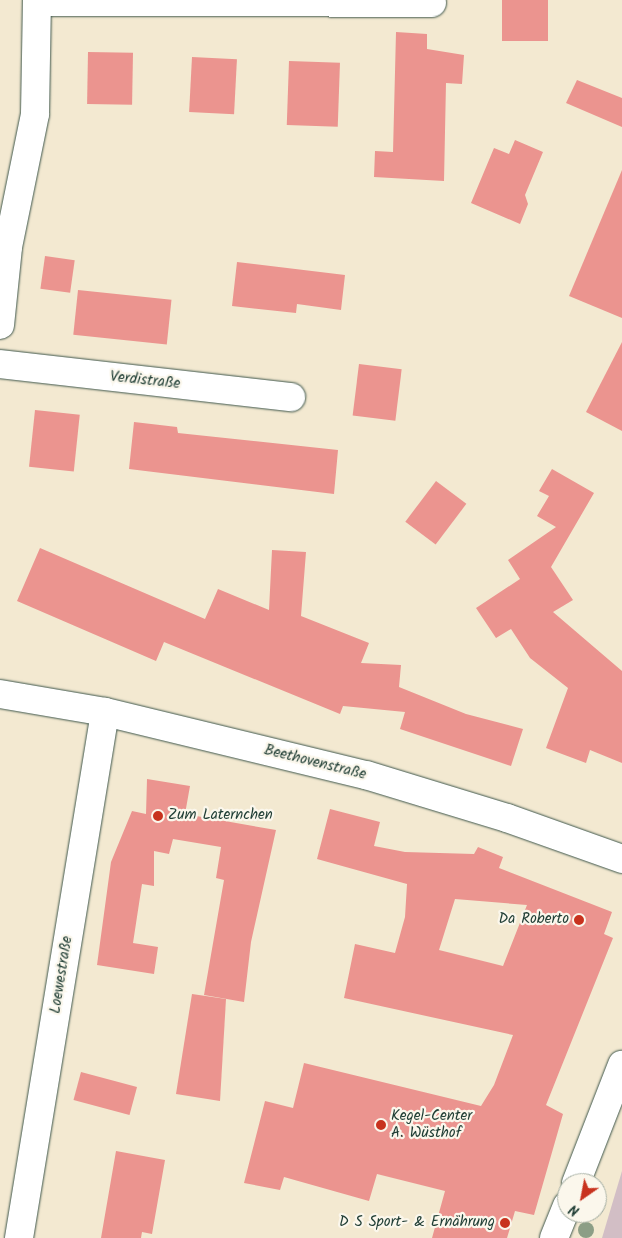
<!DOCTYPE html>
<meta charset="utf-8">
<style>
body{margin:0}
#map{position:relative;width:622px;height:1238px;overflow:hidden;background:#f3e9d1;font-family:Kalam,sans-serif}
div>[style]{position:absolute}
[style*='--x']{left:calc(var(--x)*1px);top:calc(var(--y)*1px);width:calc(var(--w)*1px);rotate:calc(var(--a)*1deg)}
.industrial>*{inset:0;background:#d2bec5}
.building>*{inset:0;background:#eb948f;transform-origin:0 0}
.roads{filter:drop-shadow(0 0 1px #3f574c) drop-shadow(0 0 1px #3f574c)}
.minor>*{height:28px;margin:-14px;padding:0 14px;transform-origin:14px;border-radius:14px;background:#fff}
.tertiary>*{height:28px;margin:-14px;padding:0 14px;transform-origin:14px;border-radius:14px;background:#fff}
.trees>*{width:16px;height:16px;margin:-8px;border-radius:50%;background:#8c9e86}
.dots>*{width:14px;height:14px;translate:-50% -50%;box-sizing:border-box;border:2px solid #fbf7ec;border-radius:50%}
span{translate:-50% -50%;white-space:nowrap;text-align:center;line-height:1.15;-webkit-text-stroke:4.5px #fbf7ec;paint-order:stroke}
.street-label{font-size:15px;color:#1f3d34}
.poi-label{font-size:15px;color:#1f3d34}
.left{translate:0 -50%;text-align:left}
.right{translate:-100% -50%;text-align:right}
.north{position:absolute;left:557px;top:1173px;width:50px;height:50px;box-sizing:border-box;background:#fbf7ec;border:1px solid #a3ada2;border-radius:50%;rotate:213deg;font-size:14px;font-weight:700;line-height:20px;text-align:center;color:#1f3d34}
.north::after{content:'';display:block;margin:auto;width:18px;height:22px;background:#c8321e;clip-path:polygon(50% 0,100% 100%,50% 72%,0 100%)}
</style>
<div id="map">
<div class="industrial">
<i style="clip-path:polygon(622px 1171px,622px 1238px,602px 1238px)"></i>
</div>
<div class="building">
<i style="left:502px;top:0;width:46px;height:41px"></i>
<i style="clip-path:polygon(396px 32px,427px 34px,427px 49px,464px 55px,462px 84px,446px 83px,444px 181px,374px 177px,375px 151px,393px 152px)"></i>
<i style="left:88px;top:52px;width:45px;height:52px;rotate:1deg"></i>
<i style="left:192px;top:57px;width:45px;height:55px;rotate:3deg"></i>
<i style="left:289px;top:61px;width:51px;height:64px;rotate:2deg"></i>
<i style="clip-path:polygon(577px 80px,622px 98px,622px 127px,566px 103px)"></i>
<i style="clip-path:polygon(515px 140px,543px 152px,525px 195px,528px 204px,520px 224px,471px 203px,494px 148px,509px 154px)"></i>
<i style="clip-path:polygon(622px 170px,622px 318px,569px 296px)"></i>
<i style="left:45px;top:256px;width:30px;height:33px;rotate:8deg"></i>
<i style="clip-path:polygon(237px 262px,345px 275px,341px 310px,297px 304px,296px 313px,232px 306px)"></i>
<i style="left:78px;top:290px;width:94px;height:45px;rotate:6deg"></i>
<i style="clip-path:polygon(622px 342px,622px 431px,586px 412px)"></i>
<i style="left:359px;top:364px;width:43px;height:52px;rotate:7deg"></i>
<i style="left:35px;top:410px;width:45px;height:57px;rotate:6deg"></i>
<i style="clip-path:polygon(134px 422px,177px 427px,178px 433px,338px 450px,334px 494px,129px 469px)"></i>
<i style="clip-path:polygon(552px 469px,594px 493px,551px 567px,573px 600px,553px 612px,622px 671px,622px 763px,590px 750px,586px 763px,546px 748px,568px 688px,530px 658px,511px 629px,496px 638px,476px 608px,520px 579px,508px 560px,556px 527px,537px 516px,549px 496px,539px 491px)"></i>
<i style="left:436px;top:481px;width:38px;height:51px;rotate:37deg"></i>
<i style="clip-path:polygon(40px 548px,205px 619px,218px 589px,269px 610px,272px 550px,306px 552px,301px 616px,369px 643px,361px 663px,401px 665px,399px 687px,466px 714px,523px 729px,511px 766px,400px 729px,405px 712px,343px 706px,340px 714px,164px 642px,156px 661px,17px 601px)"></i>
<i style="clip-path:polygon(147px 779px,190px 786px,185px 814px,276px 830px,251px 942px,244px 1002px,204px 995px,224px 880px,216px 878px,221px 847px,173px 839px,169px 854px,154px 851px,154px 886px,142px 884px,133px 943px,158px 947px,154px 974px,97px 965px,111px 862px,132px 811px,146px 814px)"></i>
<i style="clip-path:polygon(evenodd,330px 809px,380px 822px,374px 846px,405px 852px,474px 854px,478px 847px,503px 857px,499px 868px,612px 912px,604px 934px,613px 938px,546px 1105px,563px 1114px,534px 1215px,515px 1211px,507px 1238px,432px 1238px,445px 1191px,377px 1174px,369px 1201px,284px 1177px,280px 1190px,244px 1183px,265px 1101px,293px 1108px,304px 1063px,481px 1106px,494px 1085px,513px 1035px,344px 998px,355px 944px,395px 953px,405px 917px,407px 884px,317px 859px,330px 809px,455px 899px,527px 905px,503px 966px,439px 950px,455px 899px)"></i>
<i style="clip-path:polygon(192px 994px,226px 999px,220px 1101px,176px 1094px)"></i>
<i style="left:81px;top:1072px;width:58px;height:29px;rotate:15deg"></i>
<i style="clip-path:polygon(116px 1151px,165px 1160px,152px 1234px,142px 1232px,141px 1238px,101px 1238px)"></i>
</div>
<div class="roads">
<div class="minor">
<i style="--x:38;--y:2;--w:394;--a:0.1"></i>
<i style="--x:0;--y:325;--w:78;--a:-84.1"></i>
<i style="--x:8;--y:247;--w:136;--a:-78.5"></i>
<i style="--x:35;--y:114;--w:114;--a:-89"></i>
<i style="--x:0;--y:364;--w:293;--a:6.5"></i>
<i style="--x:19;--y:1238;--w:533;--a:-80.71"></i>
</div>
<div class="tertiary">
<i style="--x:0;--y:694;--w:107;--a:9.7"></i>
<i style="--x:105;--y:712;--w:268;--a:13.6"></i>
<i style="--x:366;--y:775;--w:147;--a:17"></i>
<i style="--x:507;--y:818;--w:122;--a:19.6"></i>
<i style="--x:576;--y:1183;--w:127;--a:-68.7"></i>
<i style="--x:554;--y:1238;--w:35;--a:-68"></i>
</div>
</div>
<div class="trees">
<i style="left:586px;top:1230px"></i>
</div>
<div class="dots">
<i style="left:158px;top:816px;background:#c8321e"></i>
<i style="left:579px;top:920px;background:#c8321e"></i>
<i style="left:381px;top:1125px;background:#c8321e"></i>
<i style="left:505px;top:1223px;background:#c8321e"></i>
</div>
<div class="street-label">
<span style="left:145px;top:381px;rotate:6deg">Verdistraße</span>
<span style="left:315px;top:763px;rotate:14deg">Beethovenstraße</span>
<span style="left:62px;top:975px;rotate:-81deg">Loewestraße</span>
</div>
<div class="poi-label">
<span class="left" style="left:168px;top:816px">Zum Laternchen</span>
<span class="right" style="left:569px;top:920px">Da Roberto</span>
<span class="left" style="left:391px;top:1125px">Kegel-Center<br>A. Wüsthof</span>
<span class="right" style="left:495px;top:1223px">D S Sport- &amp; Ernährung</span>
</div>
<div class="north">N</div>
</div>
